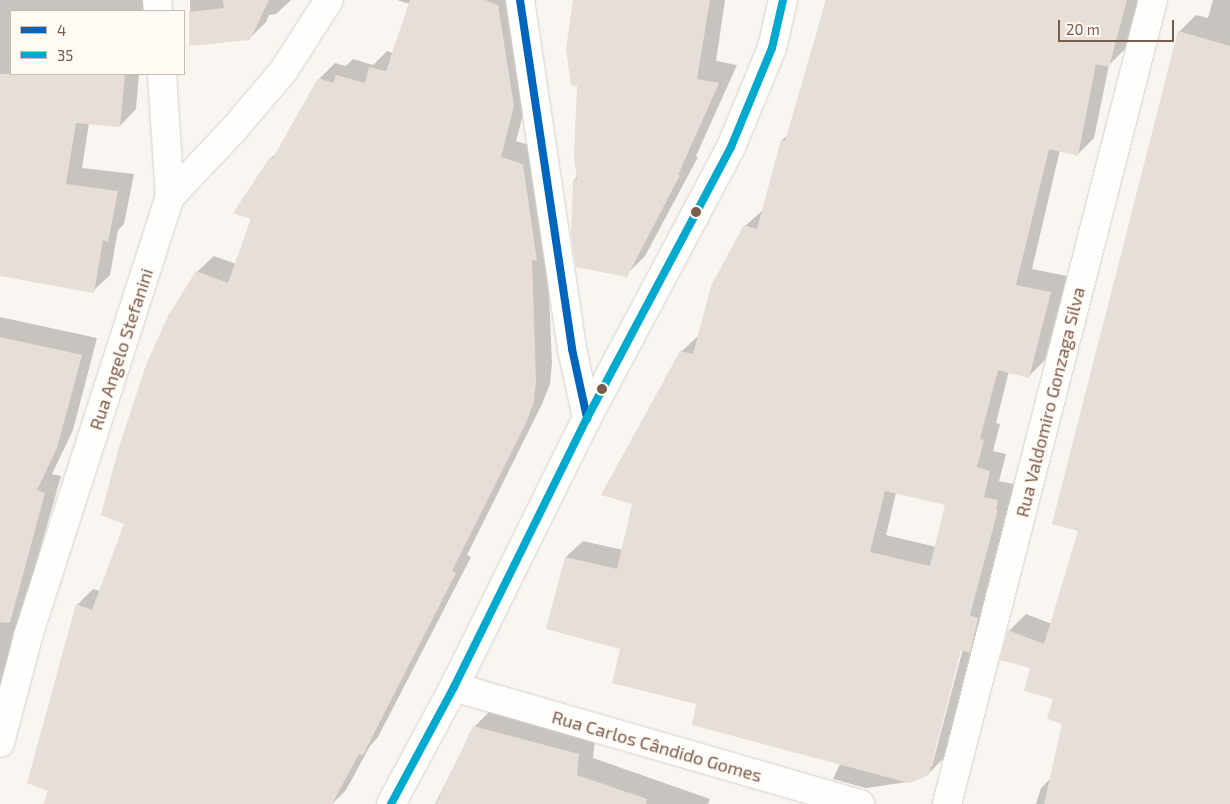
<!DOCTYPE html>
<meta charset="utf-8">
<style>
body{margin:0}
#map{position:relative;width:1230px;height:804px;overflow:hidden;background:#f9f5f0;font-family:"Exo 2",sans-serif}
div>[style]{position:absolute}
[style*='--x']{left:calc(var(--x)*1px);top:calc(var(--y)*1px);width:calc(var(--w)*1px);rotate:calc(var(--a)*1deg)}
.shadow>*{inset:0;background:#0003}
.building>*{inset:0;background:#e6ded7}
.roads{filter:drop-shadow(0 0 1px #d7d1cb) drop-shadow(0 0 1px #d7d1cb)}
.minor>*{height:28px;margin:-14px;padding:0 14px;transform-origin:14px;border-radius:14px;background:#fefefd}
.bus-1>*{height:8px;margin:-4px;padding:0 4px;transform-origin:4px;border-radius:4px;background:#0065bd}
.bus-2>*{height:8px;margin:-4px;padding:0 4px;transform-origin:4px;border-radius:4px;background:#00a9ce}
.dots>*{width:14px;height:14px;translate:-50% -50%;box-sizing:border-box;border:2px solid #fffaf3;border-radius:50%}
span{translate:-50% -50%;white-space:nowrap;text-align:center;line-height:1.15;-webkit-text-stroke:4px #fffaf3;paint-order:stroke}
.street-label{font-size:18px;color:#7a5c4d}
.legend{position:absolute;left:10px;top:10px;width:175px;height:65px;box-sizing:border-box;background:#fffaf3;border:1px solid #cabbb1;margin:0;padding:6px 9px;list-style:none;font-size:15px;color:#7a5c4d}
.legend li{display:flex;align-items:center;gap:10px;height:25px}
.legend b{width:25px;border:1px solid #cabbb1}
.scale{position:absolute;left:1058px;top:20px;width:116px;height:22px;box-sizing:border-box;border:2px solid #7a5c4d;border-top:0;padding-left:6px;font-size:15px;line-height:18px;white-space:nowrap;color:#7a5c4d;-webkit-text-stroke:4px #fffaf3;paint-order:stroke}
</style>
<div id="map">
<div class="shadow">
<i style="clip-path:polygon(0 0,144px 0,144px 11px,11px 11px,11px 74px,139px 74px,136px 109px,120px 126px,89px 123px,82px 168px,134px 174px,124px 224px,118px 230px,110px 275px,93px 291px,0 274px)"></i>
<i style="clip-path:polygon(190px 0,291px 0,276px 14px,269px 15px,266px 22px,249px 39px,191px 45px)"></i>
<i style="clip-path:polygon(397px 0,516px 0,530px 89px,516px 141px,539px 148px,547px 249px,552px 363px,550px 384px,542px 404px,467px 555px,471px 557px,378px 737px,370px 746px,346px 790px,332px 804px,45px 804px,50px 791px,77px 605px,93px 589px,100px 591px,126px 523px,197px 272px,214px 256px,236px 264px,271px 158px,278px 152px,319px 79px,335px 63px,346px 66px,353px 59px,373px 65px,387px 51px,393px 53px,410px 4px)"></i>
<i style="clip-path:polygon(575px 0,725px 0,716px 61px,737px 65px,696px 156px,698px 157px,645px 256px,626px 275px,574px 180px,577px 176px,578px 85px)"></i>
<i style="clip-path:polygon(evenodd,826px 0,1138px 0,1125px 49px,1109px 65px,1094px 138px,1078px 154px,1060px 150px,1032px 269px,1067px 276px,1045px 360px,1029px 376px,1009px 371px,996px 423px,1000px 424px,993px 451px,1006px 454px,999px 481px,1014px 484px,1012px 493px,1013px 494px,945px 757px,928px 774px,915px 781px,866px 788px,833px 779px,841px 762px,698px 703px,622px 648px,547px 628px,566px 557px,583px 541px,623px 550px,681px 352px,699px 335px,745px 226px,763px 210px,782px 140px,789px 134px,826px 0,896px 493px,946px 504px,936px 547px,886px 535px,896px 493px,826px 0,961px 644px,964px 645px,932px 766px,930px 766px,961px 644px)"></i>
<i style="clip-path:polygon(1213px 0,1230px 0,1230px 804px,1036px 804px,1041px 788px,1052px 777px,1064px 723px,1054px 698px,1009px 631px,1026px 614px,1052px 624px,1079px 530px,1179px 32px,1196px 15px,1208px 18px)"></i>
<i style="clip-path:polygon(0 317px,97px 338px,73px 430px,52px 474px,61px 476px,0 691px)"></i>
<i style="clip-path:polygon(491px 710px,595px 738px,593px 758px,710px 799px,708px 804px,435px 804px,474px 727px)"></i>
</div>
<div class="building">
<i style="clip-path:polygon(223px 0,269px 0,250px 40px,189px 46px,189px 12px,224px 8px)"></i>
<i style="clip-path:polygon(410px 0,485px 0,498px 5px,514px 106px,501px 157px,523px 164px,537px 261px,532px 260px,536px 380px,534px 401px,527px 421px,452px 571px,456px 573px,363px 755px,359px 754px,332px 804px,43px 804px,48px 791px,27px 783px,76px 604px,92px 610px,124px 524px,101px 515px,118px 450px,146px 365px,168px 316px,196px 271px,228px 283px,251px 219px,233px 213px,270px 157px,273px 158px,318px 78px,333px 83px,336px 75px,365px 83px,369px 67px,386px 71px)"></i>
<i style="clip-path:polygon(573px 0,710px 0,697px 79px,719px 83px,678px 175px,680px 175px,627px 277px,576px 267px,571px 233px,573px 179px,577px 180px,574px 157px,577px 86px,571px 85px,566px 49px)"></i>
<i style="clip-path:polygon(evenodd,826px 0,1127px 0,1109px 67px,1096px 64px,1078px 156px,1049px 149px,1016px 285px,1051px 292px,1029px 378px,998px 370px,980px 439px,984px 440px,977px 467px,990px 471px,984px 497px,998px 500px,996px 510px,998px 510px,970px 615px,978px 618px,970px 653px,961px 650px,929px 775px,909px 783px,692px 725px,696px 704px,612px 683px,620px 649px,546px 629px,565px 557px,617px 569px,632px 504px,601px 495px,680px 351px,693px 354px,711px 286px,744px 225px,757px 229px,781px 140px,785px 141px,826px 0,885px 491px,945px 505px,930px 566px,870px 552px,885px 491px)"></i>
<i style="clip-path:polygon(1178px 31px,1230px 46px,1230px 804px,1044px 804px,1062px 724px,1047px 719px,1053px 699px,1024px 691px,1030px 668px,1000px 660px,1008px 630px,1044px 644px,1078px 531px,1052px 524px)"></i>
<i style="clip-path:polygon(0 74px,125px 74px,120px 127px,76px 123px,66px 184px,118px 191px,108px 242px,103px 240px,94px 293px,0 276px)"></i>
<i style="clip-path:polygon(0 337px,82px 355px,57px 448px,37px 490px,45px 493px,10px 623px,0 622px)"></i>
<i style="clip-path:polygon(473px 726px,579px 754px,577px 775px,647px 799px,646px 804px,436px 804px)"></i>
</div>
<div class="roads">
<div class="minor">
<i style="--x:157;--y:0;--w:11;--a:85"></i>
<i style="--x:520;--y:0;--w:353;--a:81.5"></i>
<i style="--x:572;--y:349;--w:71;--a:77.7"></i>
<i style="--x:162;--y:74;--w:123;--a:86.3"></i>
<i style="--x:454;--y:687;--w:423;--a:16.1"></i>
<i style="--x:0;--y:743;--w:111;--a:-75.3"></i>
<i style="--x:28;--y:636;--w:461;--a:-72.1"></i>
<i style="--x:170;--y:197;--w:95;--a:-46.7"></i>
<i style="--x:235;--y:128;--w:76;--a:-49.8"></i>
<i style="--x:284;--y:70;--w:83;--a:-57.3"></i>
<i style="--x:391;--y:804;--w:133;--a:-61.7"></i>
<i style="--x:454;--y:687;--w:300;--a:-63.7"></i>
<i style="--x:587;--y:418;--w:307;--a:-62"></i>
<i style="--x:731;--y:147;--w:107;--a:-67.5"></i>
<i style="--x:772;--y:48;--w:49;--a:-77.1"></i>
<i style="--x:947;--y:804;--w:830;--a:-75.63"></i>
</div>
</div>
<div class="bus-1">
<i style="--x:520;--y:0;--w:353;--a:81.5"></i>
<i style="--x:572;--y:349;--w:71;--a:77.7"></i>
</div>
<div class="bus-2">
<i style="--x:391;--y:804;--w:133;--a:-61.7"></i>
<i style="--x:454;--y:687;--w:300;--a:-63.7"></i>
<i style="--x:587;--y:418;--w:307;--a:-62"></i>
<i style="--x:731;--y:147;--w:107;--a:-67.5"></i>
<i style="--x:772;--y:48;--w:49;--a:-77.1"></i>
</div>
<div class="dots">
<i style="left:696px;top:212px;background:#7a5c4d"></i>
<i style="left:602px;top:389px;background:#7a5c4d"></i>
</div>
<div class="street-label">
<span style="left:121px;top:349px;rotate:-72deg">Rua Angelo Stefanini</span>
<span style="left:1050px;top:402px;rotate:-76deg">Rua Valdomiro Gonzaga Silva</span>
<span style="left:657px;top:746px;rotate:16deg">Rua Carlos Cândido Gomes</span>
</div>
<ul class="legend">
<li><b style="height:6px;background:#0065bd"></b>4</li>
<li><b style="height:6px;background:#00a9ce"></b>35</li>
</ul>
<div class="scale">20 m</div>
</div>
